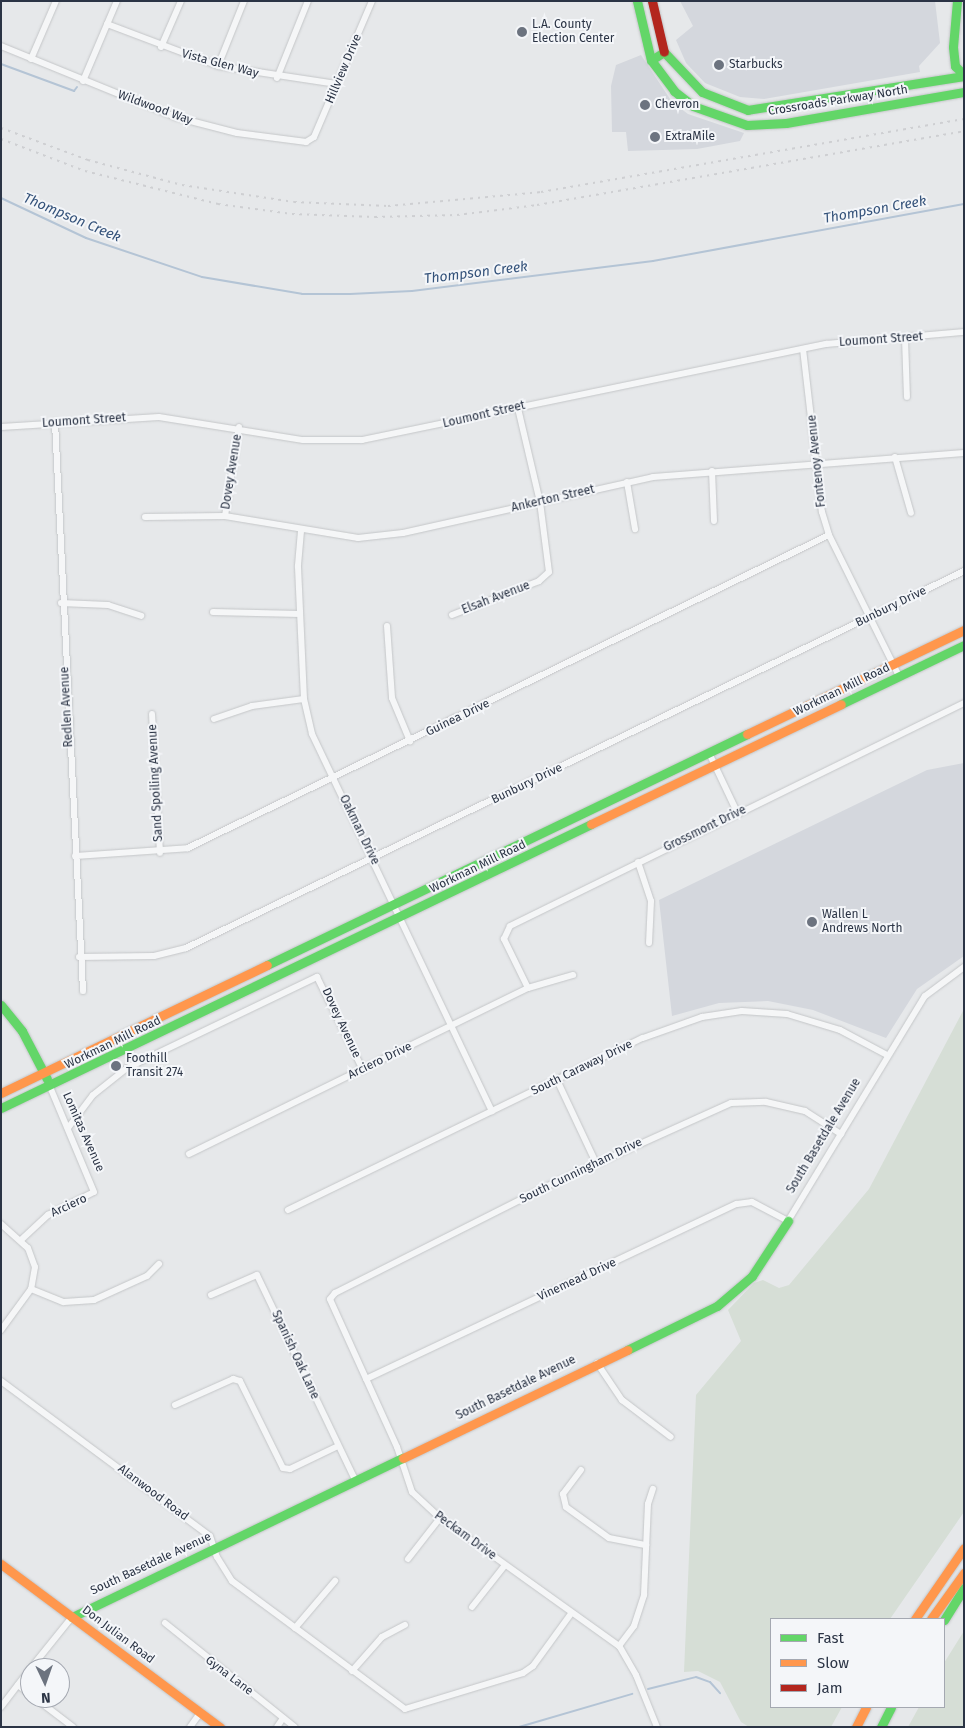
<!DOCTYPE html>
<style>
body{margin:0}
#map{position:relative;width:965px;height:1728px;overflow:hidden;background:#e6e8ea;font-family:"Fira Sans",sans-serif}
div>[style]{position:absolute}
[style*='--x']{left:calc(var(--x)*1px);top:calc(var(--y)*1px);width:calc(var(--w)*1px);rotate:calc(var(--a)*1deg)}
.built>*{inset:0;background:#d4d7dd}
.green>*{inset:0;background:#d6ded6}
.stream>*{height:2px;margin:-1px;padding:0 1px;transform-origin:1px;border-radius:1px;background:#b4c4d5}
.roads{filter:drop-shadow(0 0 1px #c4c6c8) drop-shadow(0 0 1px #c4c6c8)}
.street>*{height:6px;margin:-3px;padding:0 3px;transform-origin:3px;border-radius:3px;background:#f5f6f7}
.fast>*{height:9px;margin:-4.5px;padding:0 4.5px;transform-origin:4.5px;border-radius:4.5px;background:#63d668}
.slow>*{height:9px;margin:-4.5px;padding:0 4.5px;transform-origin:4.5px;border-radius:4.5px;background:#ff974d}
.jam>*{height:9px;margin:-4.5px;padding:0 4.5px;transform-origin:4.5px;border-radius:4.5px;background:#b3261e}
.rail>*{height:2px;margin-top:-1px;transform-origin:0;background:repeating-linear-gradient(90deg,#cecfd2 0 2.5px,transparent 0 7.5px)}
.dots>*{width:14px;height:14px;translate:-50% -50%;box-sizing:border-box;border:2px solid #f4f6f9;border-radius:50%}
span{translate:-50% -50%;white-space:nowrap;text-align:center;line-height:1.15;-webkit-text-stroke:4px #f4f6f9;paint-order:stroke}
.poi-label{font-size:12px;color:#2b3445}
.left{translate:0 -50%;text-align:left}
.street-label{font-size:12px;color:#2b3445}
.water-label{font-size:14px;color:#34527a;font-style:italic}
.frame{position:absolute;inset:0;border:2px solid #2b3445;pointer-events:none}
.legend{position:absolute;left:770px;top:1618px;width:175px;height:90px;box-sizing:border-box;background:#f4f6f9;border:1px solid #a4a8b1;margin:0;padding:6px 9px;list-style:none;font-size:15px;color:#2b3445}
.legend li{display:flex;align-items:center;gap:10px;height:25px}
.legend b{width:25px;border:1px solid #a4a8b1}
.north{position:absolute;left:20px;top:1658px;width:50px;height:50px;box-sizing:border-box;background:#f4f6f9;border:1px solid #a4a8b1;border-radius:50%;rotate:177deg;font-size:14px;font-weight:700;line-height:20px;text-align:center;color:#2b3445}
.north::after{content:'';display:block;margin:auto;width:18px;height:22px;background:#6c737f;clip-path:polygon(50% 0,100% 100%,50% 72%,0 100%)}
</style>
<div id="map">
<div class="built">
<i style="clip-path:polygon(680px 1px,935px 1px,940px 43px,919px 66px,920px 72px,764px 99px,740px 97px,705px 83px,686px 63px,676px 40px,693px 26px)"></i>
<i style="clip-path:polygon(641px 55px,672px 102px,688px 114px,744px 133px,740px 141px,697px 149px,628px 151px,626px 132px,612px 132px,611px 86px,616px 65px)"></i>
<i style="clip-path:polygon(964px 763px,964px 956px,917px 989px,886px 1038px,813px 1010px,768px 1001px,719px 1003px,672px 1016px,659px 900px,927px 770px)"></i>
</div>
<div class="green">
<i style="clip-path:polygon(964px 1009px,964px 1512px,890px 1619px,771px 1619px,771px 1707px,842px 1707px,831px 1727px,749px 1727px,741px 1722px,720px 1682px,698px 1671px,684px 1672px,696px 1395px,741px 1341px,728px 1310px,754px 1283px,763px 1280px,779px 1288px,789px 1285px,869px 1189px)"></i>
<i style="clip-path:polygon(964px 1631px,964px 1727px,908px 1727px,919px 1707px,944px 1707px,944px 1663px)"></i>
</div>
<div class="stream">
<i style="--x:1;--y:64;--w:78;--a:20.3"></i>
<i style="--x:74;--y:91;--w:5;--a:-53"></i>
<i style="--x:1;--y:198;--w:94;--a:25.2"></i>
<i style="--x:86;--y:238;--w:122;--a:18.6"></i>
<i style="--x:202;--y:277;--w:101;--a:9.6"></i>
<i style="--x:302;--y:294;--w:48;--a:0"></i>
<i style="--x:350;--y:294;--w:62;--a:-2.8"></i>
<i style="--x:412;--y:291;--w:243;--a:-7.1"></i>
<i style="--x:653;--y:261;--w:316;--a:-10.4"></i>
<i style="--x:648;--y:1689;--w:49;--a:-14"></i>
<i style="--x:696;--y:1677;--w:15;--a:20"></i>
<i style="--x:710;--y:1682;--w:15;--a:48"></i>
<i style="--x:519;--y:1727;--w:118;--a:-16.3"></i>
</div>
<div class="roads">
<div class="street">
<i style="--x:107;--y:24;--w:119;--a:20.7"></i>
<i style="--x:218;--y:66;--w:120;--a:8.6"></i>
<i style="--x:1;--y:46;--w:188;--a:22.2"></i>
<i style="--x:175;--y:117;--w:64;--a:14.5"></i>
<i style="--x:237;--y:133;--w:70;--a:7.4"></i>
<i style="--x:306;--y:142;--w:9;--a:-32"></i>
<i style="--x:314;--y:137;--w:148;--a:-66.9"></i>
<i style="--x:161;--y:47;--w:50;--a:-66.5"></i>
<i style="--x:31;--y:59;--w:63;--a:-66.7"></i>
<i style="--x:218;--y:66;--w:70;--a:-68.2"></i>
<i style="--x:277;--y:78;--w:83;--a:-68.1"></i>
<i style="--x:83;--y:81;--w:87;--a:-67"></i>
<i style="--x:905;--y:338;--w:59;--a:88.1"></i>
<i style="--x:803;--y:349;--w:164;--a:83.4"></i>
<i style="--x:822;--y:512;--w:24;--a:73"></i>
<i style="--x:829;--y:535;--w:157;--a:63.6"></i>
<i style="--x:55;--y:422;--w:570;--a:87.18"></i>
<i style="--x:1;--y:427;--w:158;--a:-3.6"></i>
<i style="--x:159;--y:417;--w:146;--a:9.1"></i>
<i style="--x:303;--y:440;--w:59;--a:0"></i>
<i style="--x:362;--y:440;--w:474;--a:-11.7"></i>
<i style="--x:826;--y:344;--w:139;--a:-5"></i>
<i style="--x:895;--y:457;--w:58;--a:74.1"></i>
<i style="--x:712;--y:471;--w:50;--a:87.7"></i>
<i style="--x:627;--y:482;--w:48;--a:80.3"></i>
<i style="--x:225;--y:516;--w:90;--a:-81.1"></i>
<i style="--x:145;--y:517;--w:80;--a:-0.7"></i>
<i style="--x:225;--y:516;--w:135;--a:9.4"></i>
<i style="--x:358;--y:538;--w:45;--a:-6.3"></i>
<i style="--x:403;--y:533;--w:256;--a:-12.6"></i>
<i style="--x:653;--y:477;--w:312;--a:-4.4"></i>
<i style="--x:301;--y:531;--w:36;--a:95"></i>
<i style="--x:298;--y:567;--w:132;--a:87.4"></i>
<i style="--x:304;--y:699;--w:36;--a:77"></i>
<i style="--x:312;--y:734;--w:418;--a:64.5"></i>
<i style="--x:61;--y:603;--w:47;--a:2.4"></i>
<i style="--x:108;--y:605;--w:35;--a:18"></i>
<i style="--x:213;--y:612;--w:87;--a:1.3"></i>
<i style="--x:452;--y:615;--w:93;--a:-21.3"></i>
<i style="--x:539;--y:581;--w:13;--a:-42"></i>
<i style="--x:549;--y:572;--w:71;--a:-97.3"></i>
<i style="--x:540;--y:502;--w:97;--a:-103.2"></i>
<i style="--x:387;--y:626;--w:72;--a:86"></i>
<i style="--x:392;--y:698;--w:47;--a:67.3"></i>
<i style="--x:152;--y:714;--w:139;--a:86.7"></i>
<i style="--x:214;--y:719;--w:40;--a:-18.9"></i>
<i style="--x:252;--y:706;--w:52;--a:-7.7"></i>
<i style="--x:709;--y:753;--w:68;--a:64.6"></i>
<i style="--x:75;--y:856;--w:113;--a:-4"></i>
<i style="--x:188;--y:848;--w:713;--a:-26.03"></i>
<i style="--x:638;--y:862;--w:41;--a:71.6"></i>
<i style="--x:651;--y:901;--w:42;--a:92.7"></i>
<i style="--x:79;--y:957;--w:75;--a:-0.8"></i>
<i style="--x:154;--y:956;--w:33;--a:-14"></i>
<i style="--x:186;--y:948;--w:865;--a:-25.85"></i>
<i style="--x:528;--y:988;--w:55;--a:-116.1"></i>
<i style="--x:504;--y:939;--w:14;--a:-65"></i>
<i style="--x:510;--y:926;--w:506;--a:-26.16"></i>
<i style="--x:557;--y:1080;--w:92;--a:64.8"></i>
<i style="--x:68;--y:1128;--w:41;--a:-52.9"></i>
<i style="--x:93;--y:1095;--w:43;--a:-38.5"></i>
<i style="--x:127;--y:1068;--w:211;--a:-25.6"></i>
<i style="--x:317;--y:977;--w:104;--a:63.7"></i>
<i style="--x:189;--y:1154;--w:377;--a:-26.1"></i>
<i style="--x:528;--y:988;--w:47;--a:-16.1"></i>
<i style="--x:288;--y:1210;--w:394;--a:-25.9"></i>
<i style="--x:643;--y:1038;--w:63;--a:-19.6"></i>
<i style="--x:702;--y:1017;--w:40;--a:-8.5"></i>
<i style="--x:742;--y:1011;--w:45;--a:3.8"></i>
<i style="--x:787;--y:1014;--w:55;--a:16.8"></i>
<i style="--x:840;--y:1030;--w:53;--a:28"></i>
<i style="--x:1;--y:1224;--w:36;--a:42"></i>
<i style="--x:28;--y:1248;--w:20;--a:70"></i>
<i style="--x:35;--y:1267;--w:22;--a:100"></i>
<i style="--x:31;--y:1289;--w:51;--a:126.2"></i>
<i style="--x:21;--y:1240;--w:37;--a:-43"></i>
<i style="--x:48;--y:1215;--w:51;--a:-26.6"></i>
<i style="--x:94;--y:1192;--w:114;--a:-112.7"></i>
<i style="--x:31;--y:1289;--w:35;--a:22"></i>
<i style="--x:64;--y:1302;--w:30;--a:-4"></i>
<i style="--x:94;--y:1300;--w:58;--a:-24.4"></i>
<i style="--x:147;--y:1276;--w:17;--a:-45"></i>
<i style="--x:211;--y:1295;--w:50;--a:-23.5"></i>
<i style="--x:257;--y:1275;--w:227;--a:64.4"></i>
<i style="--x:597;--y:1363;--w:45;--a:56"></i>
<i style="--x:622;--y:1400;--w:61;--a:37.1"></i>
<i style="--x:366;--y:1379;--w:410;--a:-25.3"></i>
<i style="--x:737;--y:1204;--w:15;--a:-8"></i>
<i style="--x:752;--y:1202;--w:41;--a:27.8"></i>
<i style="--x:788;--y:1221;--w:263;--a:-58.7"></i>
<i style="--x:925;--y:996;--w:49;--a:-36.6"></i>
<i style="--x:1;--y:1381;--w:260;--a:36.6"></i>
<i style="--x:210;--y:1536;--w:22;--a:72"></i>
<i style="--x:217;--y:1557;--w:28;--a:58"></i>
<i style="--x:232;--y:1581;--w:215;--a:36.5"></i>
<i style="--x:405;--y:1709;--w:123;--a:-17"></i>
<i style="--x:523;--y:1673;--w:12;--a:-35"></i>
<i style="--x:533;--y:1666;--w:63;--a:-54"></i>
<i style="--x:175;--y:1405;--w:64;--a:-24.1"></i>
<i style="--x:233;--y:1379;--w:7;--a:16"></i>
<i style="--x:240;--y:1381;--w:97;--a:63.7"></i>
<i style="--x:283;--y:1468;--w:7;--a:8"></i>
<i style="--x:290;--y:1469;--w:53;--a:-25.6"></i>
<i style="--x:581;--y:1470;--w:30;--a:127"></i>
<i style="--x:563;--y:1494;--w:13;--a:77"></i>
<i style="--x:566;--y:1507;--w:53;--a:35.8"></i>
<i style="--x:609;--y:1538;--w:38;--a:11"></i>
<i style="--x:408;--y:1559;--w:52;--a:-52"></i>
<i style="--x:472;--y:1607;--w:53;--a:-51.8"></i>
<i style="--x:165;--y:1623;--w:166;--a:38.7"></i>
<i style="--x:295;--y:1628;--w:62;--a:-49.6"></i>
<i style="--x:619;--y:1646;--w:25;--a:-53"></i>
<i style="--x:634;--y:1626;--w:33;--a:-72"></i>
<i style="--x:644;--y:1595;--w:91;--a:-87.5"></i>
<i style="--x:648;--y:1504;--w:16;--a:-72"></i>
<i style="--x:31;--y:1668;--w:65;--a:-51.2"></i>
<i style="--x:352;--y:1671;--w:45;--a:-48.6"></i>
<i style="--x:382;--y:1637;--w:26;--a:-28"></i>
<i style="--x:18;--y:1685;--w:15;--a:37"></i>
<i style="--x:35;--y:1698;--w:48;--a:37.3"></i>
<i style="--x:1;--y:1707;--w:48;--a:-52.7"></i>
<i style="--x:190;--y:1727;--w:19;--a:-54"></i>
<i style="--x:277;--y:1727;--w:11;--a:-56"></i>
<i style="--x:657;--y:1727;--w:56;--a:-112"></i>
<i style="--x:636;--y:1675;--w:34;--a:-120"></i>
<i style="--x:619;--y:1646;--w:220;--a:-144.4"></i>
<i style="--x:440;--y:1518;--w:38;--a:-137"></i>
<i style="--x:412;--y:1492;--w:47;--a:-108.4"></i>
<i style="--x:397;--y:1447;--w:162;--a:-114.4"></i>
<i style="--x:330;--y:1299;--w:8;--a:-50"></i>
<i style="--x:335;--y:1293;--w:247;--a:-26.7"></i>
<i style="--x:556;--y:1182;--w:192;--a:-24.3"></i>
<i style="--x:731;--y:1103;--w:35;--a:-2"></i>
<i style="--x:766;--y:1102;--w:40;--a:13"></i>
<i style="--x:805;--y:1111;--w:43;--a:32.6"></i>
</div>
<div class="fast">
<i style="--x:637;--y:1;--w:61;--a:76.7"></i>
<i style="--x:957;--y:1;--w:46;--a:95"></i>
<i style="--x:953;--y:47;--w:19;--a:84"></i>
<i style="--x:955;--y:66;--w:13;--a:45"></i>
<i style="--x:964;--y:76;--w:219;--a:171.1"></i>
<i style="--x:748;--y:110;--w:49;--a:-158.6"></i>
<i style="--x:702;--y:92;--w:55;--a:-133.5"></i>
<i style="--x:664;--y:52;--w:15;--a:148"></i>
<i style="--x:651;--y:60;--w:39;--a:53"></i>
<i style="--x:674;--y:91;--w:24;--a:38"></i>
<i style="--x:693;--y:106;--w:57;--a:19.4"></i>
<i style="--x:747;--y:125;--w:39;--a:-3"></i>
<i style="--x:786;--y:123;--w:181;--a:-9.9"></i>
<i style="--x:841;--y:704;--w:136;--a:-25.6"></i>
<i style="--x:267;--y:965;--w:533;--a:-25.7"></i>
<i style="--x:1;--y:1005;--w:33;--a:51"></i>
<i style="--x:22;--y:1031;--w:54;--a:62.5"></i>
<i style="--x:1;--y:1108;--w:655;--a:-25.7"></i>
<i style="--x:627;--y:1350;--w:100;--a:-26.1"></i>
<i style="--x:717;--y:1306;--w:46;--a:-40.6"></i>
<i style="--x:752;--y:1276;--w:66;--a:-56.8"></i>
<i style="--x:72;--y:1617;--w:367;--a:-25.7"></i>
<i style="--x:944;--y:1620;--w:38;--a:-58"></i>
<i style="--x:881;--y:1727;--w:22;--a:-63"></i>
</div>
<div class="slow">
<i style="--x:747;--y:734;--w:241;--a:-25.6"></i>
<i style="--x:591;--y:824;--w:277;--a:-25.6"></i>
<i style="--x:1;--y:1093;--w:295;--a:-25.7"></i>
<i style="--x:403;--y:1458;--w:249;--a:-25.7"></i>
<i style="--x:1;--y:1564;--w:273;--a:36.7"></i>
<i style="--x:915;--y:1619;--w:86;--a:-55.4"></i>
<i style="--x:931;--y:1619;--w:57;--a:-54.3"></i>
<i style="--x:856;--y:1727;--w:22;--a:-63"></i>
</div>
<div class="jam">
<i style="--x:652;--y:1;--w:52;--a:76.8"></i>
</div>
</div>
<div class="rail">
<i style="--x:1;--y:128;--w:93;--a:20.2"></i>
<i style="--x:88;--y:160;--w:97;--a:14.9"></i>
<i style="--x:182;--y:185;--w:113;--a:8.6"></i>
<i style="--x:294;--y:202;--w:94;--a:2.4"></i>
<i style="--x:388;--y:206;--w:154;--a:-5.2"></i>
<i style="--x:541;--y:192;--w:429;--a:-9.8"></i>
<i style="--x:1;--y:139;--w:90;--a:20.9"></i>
<i style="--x:85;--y:171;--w:137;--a:13.9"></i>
<i style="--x:218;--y:204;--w:75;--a:7.7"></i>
<i style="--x:292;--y:214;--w:83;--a:2.1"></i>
<i style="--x:375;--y:217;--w:82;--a:-1.4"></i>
<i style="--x:457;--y:215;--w:81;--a:-7.1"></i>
<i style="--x:537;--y:205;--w:433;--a:-9.8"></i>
</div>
<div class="dots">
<i style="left:522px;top:32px;background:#6c737f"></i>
<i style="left:719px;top:65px;background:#6c737f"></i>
<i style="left:645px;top:105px;background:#6c737f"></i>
<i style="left:655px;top:137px;background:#6c737f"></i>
<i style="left:812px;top:922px;background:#6c737f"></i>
<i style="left:116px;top:1066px;background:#6c737f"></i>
</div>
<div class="poi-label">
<span class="left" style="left:532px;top:32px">L.A. County<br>Election Center</span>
<span class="left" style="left:729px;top:65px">Starbucks</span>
<span class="left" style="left:655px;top:105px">Chevron</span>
<span class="left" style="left:665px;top:137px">ExtraMile</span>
<span class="left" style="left:822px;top:922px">Wallen L<br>Andrews North</span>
<span class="left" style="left:126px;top:1066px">Foothill<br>Transit 274</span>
</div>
<div class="street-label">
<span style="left:220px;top:64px;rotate:15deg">Vista Glen Way</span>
<span style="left:344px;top:69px;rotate:-67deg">Hillview Drive</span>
<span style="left:838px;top:101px;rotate:-9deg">Crossroads Parkway North</span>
<span style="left:155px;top:108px;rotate:20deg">Wildwood Way</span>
<span style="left:881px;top:340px;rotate:-4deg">Loumont Street</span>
<span style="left:484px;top:415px;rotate:-13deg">Loumont Street</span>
<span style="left:84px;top:421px;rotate:-4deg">Loumont Street</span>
<span style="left:817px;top:461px;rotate:-96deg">Fontenoy Avenue</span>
<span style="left:232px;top:472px;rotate:-81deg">Dovey Avenue</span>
<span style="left:553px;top:499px;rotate:-13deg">Ankerton Street</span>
<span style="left:496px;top:598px;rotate:-21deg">Elsah Avenue</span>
<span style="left:891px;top:607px;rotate:-26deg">Bunbury Drive</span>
<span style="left:842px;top:690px;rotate:-26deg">Workman Mill Road</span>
<span style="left:67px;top:707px;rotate:-93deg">Redlen Avenue</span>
<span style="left:458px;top:718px;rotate:-26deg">Guinea Drive</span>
<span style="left:156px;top:783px;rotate:-93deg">Sand Spoiling Avenue</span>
<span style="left:527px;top:784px;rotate:-26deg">Bunbury Drive</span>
<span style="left:705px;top:829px;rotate:-26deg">Grossmont Drive</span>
<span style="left:359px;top:830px;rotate:64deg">Oakman Drive</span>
<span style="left:478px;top:867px;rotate:-26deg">Workman Mill Road</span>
<span style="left:341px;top:1023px;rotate:65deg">Dovey Avenue</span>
<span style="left:113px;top:1043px;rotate:-26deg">Workman Mill Road</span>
<span style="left:380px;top:1061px;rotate:-26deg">Arciero Drive</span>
<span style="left:582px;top:1068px;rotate:-26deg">South Caraway Drive</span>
<span style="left:83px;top:1132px;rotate:66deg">Lomitas Avenue</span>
<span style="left:824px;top:1136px;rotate:-59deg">South Basetdale Avenue</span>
<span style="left:581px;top:1171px;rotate:-26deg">South Cunningham Drive</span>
<span style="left:69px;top:1206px;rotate:-25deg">Arciero</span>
<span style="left:577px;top:1280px;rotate:-25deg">Vinemead Drive</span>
<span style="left:295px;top:1355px;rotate:65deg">Spanish Oak Lane</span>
<span style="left:516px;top:1388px;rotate:-26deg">South Basetdale Avenue</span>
<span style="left:153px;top:1493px;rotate:37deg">Alanwood Road</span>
<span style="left:465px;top:1536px;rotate:36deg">Peckam Drive</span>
<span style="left:151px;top:1564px;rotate:-25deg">South Basetdale Avenue</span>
<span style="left:118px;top:1635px;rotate:37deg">Don Julian Road</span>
<span style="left:229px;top:1676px;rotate:37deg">Gyna Lane</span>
</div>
<div class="water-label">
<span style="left:875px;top:210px;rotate:-10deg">Thompson Creek</span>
<span style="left:72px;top:218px;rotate:23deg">Thompson Creek</span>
<span style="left:476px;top:273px;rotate:-7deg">Thompson Creek</span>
</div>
<div class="frame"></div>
<ul class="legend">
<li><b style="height:6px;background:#63d668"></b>Fast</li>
<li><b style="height:6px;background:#ff974d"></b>Slow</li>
<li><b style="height:6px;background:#b3261e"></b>Jam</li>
</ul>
<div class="north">N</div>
</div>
